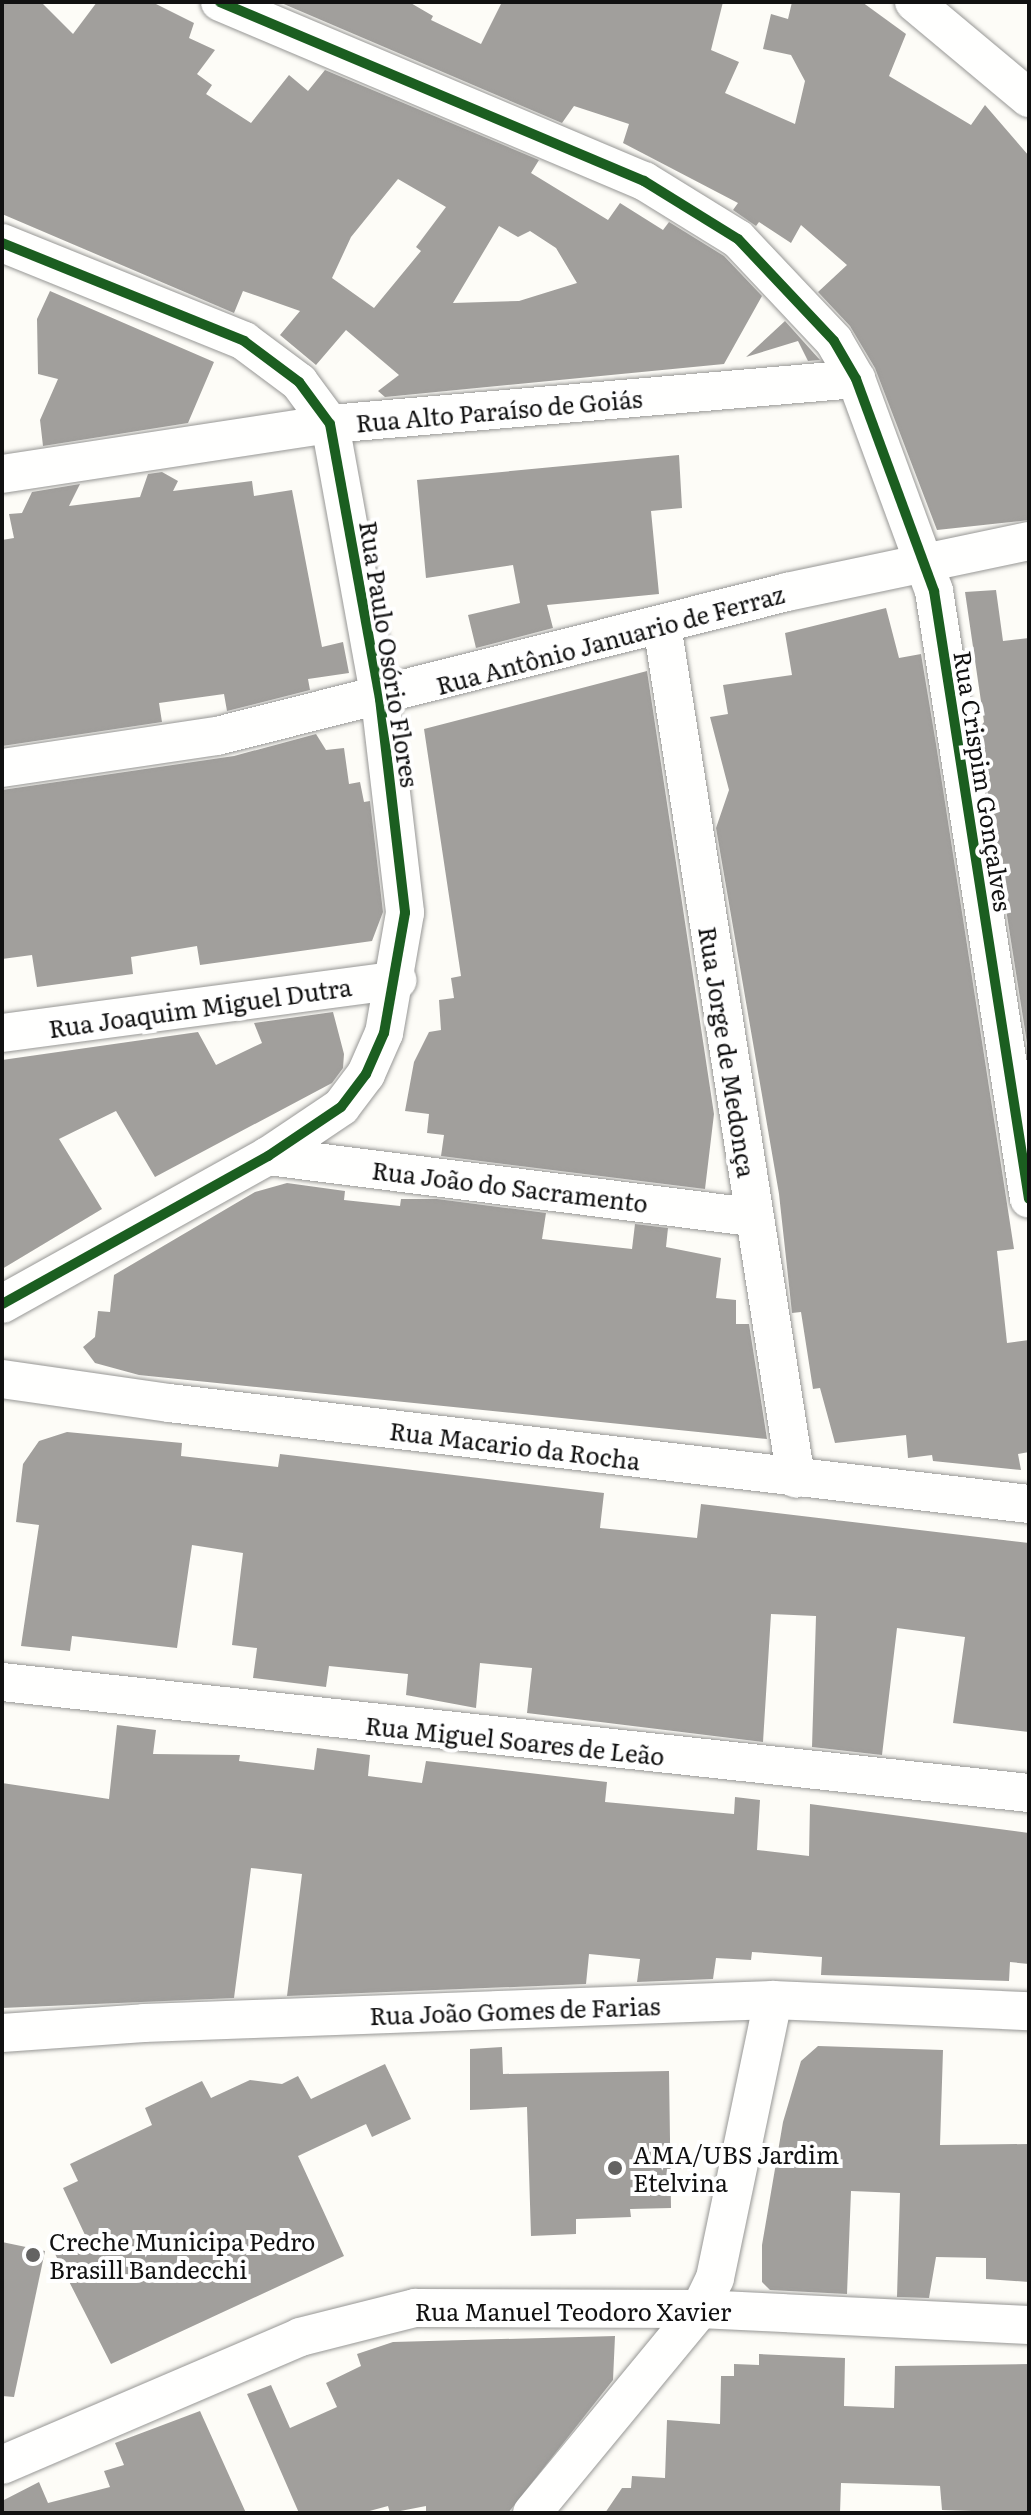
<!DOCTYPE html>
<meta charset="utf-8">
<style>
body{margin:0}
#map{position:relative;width:1031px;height:2515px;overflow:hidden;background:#fdfcf7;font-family:Literata,serif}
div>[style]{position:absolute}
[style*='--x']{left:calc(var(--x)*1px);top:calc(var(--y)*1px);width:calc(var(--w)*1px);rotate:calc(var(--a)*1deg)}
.building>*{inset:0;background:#a19f9c}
.roads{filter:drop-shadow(0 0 2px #979795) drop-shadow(0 0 2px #979795)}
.minor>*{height:38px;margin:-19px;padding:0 19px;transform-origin:19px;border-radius:19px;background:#fffffe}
.cycleway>*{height:10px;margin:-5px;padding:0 5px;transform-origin:5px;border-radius:5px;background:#1b5e20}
.dots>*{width:22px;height:22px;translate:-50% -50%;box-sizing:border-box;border:4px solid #fff;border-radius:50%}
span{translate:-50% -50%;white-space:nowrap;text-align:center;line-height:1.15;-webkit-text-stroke:8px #fff;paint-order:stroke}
.street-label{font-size:24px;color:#111}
.poi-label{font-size:24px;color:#111}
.left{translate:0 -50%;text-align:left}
.frame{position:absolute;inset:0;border:4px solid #111;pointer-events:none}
</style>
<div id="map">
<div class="building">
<i style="clip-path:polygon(evenodd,2px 2px,41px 2px,73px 34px,97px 2px,152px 2px,194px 23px,189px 38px,215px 50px,197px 74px,212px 85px,206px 94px,251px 123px,289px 75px,308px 91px,325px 70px,539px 160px,531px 173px,608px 220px,620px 203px,663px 230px,669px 222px,724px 256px,762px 296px,724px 364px,385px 397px,378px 391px,399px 375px,346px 330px,316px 365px,280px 335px,300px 311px,243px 291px,234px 313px,2px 214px,2px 2px,398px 179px,446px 207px,416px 247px,421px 251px,374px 308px,332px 278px,351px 237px,398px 179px,2px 2px,499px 226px,518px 237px,530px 231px,556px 248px,577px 283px,519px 301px,453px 303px,499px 226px)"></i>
<i style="clip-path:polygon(279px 2px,409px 2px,433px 16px,431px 20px,481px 44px,502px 2px,723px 2px,711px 50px,739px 62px,725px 93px,795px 124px,805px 81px,791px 55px,763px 49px,771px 14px,788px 19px,792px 2px,862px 2px,906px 34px,889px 76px,971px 125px,985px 105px,1029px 156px,1029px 520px,937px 530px,875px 368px,850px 326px,818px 292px,847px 265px,801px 225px,791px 243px,759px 222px,756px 226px,733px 210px,738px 203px,623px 143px,629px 124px,574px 106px,562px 123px)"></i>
<i style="clip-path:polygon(50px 291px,214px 362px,188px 423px,43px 446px,40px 420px,58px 379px,38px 374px,37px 319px)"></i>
<i style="clip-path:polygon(785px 321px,820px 360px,808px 361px,798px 341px,746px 357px)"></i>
<i style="clip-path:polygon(679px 455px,682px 508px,651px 511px,659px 594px,547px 605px,553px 628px,476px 648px,468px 615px,520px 603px,513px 565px,426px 578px,417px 480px)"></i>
<i style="clip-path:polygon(162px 472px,178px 481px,173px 491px,252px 481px,254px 496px,292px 490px,322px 647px,343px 642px,349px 673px,308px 679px,310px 690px,227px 711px,224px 694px,159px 703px,162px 722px,2px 746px,2px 540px,14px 538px,9px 514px,22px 513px,32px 492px,80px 484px,69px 506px,140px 497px,148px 474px)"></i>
<i style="clip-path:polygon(996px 590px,1003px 641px,1029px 638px,1029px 1056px,978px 730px,984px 722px,965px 592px)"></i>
<i style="clip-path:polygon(886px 608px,899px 658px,921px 654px,936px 744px,1014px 1249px,997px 1251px,1007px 1343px,1029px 1340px,1029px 1452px,1018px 1454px,1021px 1470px,933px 1461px,932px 1455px,908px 1458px,906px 1435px,835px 1443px,820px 1388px,813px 1389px,801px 1312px,792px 1313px,779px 1194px,716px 828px,729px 790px,710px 717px,728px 714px,723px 685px,792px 675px,785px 633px)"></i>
<i style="clip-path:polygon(647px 671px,714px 1114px,705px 1189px,441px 1156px,444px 1135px,427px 1133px,429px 1114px,405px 1111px,414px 1062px,429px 1032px,441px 1030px,439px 1000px,454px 998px,451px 978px,461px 976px,424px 729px)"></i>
<i style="clip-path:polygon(316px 734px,326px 750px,344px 748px,349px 784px,360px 782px,364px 802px,370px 801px,383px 912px,372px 941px,200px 965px,197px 946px,131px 957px,133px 974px,37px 987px,32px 955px,2px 959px,2px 790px,234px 756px)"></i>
<i style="clip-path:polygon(333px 1012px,344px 1054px,343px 1068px,332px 1083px,155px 1177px,116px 1111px,59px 1139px,102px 1209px,2px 1269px,2px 1060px,198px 1032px,216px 1065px,262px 1043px,254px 1023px)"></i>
<i style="clip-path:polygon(287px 1183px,345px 1191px,344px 1200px,400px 1206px,401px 1199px,437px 1199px,546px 1213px,542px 1239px,568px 1242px,632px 1249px,635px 1224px,668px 1228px,666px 1247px,721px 1258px,716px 1298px,736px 1300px,736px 1324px,749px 1324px,767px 1439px,139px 1375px,95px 1363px,83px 1347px,95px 1337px,98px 1311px,110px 1312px,114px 1275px,255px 1192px)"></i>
<i style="clip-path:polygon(67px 1432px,182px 1443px,181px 1456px,278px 1467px,280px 1454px,604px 1493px,600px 1528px,697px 1538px,701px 1504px,1029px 1543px,1029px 1732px,953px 1723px,965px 1637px,897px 1628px,882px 1755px,812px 1747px,816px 1616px,771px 1614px,763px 1742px,527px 1713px,532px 1668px,480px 1663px,476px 1708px,406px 1695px,408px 1674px,329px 1666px,326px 1687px,253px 1678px,257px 1648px,232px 1645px,243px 1553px,192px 1545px,177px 1648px,72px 1636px,70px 1651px,21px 1646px,39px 1525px,16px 1522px,23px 1464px,39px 1441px)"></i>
<i style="clip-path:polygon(117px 1725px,156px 1730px,153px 1754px,240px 1755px,239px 1761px,314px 1770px,317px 1748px,370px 1755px,368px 1776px,422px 1783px,426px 1761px,607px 1782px,605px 1802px,734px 1814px,735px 1797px,760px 1800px,757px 1850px,809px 1856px,810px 1804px,1029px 1833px,1029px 1964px,1010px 1962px,1009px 1981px,821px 1975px,822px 1957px,752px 1952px,751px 1960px,716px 1958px,713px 1979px,637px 1982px,640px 1959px,589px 1954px,586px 1984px,287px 1996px,302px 1874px,251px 1868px,234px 1998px,2px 2008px,2px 1783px,109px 1799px)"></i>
<i style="clip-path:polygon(818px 2046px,943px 2050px,940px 2145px,1029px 2144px,1029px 2282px,986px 2279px,986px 2258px,936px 2257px,929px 2298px,897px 2297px,900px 2193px,851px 2191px,847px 2294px,770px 2290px,762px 2282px,762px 2245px,783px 2122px,801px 2061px)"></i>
<i style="clip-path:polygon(502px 2047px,503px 2074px,669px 2071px,671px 2208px,630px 2209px,631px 2217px,576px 2219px,576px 2234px,531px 2236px,527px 2107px,470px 2110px,470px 2049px)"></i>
<i style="clip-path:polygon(385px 2064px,411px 2119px,372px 2137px,366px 2124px,298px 2156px,344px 2256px,111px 2364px,53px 2250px,85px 2235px,63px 2188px,78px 2181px,70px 2164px,152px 2125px,145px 2108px,202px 2081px,211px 2098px,250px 2080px,282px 2084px,298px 2076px,311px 2099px)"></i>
<i style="clip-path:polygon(2px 2242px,45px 2251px,14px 2397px,2px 2396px)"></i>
<i style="clip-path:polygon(615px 2336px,613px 2380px,508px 2513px,426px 2513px,426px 2506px,390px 2513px,388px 2506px,362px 2513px,299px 2513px,247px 2394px,271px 2385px,290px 2428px,337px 2407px,326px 2383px,361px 2366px,357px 2354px,393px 2342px)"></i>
<i style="clip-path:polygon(759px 2354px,845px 2358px,844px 2406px,894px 2408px,895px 2366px,1029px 2364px,1029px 2513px,942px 2510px,940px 2486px,841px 2483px,840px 2513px,605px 2513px,622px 2488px,631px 2488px,632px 2476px,665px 2478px,667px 2420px,720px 2424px,721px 2376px,734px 2376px,734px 2364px,759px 2365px)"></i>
<i style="clip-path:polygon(200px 2411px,246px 2513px,2px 2513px,2px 2501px,39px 2482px,48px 2503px,110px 2487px,104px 2471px,124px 2465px,115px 2443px)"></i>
</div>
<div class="roads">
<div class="minor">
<i style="--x:220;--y:2;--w:460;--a:22.9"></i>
<i style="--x:644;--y:181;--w:110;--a:31.7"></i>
<i style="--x:738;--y:239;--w:140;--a:46.7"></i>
<i style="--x:834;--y:341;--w:44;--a:59.9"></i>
<i style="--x:856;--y:379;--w:226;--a:69.8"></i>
<i style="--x:934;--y:591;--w:615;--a:81.12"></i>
<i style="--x:914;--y:2;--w:150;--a:39.9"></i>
<i style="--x:2;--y:243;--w:261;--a:22"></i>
<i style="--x:244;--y:341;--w:69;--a:36.7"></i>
<i style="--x:299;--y:382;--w:52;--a:53.6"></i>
<i style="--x:330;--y:424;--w:280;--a:79.7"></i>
<i style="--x:380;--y:699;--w:215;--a:83.3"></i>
<i style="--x:405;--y:913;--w:122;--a:99.9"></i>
<i style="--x:384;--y:1033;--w:45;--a:113.7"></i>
<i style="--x:366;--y:1074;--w:41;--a:127.1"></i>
<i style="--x:341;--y:1107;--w:88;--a:146.1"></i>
<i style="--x:268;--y:1156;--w:304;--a:150.9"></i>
<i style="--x:2;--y:474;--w:332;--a:-8.7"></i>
<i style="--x:330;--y:424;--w:528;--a:-4.89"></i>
<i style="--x:662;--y:625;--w:864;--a:81.08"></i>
<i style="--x:2;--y:768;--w:217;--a:-8.5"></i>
<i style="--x:217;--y:736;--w:588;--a:-14.18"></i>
<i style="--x:787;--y:592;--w:247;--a:-11.9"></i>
<i style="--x:2;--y:1033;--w:399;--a:-7.6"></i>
<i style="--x:268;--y:1156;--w:489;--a:7.2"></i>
<i style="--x:2;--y:1379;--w:169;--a:8.2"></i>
<i style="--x:169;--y:1403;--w:866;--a:6.7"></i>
<i style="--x:2;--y:1682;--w:1033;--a:6.17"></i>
<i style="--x:2;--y:2033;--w:142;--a:-4"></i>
<i style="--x:144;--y:2023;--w:629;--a:-2.09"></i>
<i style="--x:773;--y:2000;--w:256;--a:2.5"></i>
<i style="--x:2;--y:2465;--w:324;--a:-23.2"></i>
<i style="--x:300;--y:2337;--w:119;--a:-14.2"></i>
<i style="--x:415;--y:2308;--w:285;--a:0.2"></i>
<i style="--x:700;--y:2309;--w:329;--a:2.8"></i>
<i style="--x:532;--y:2513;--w:264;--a:-50.5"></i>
<i style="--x:700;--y:2309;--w:34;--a:-64"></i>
<i style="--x:715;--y:2278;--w:284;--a:-78.2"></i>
</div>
</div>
<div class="cycleway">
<i style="--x:220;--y:2;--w:460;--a:22.9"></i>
<i style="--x:644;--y:181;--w:110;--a:31.7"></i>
<i style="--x:738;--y:239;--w:140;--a:46.7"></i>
<i style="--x:834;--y:341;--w:44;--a:59.9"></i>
<i style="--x:856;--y:379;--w:226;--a:69.8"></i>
<i style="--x:934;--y:591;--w:615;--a:81.12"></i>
<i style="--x:2;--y:243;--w:261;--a:22"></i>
<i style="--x:244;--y:341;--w:69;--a:36.7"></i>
<i style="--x:299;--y:382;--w:52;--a:53.6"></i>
<i style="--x:330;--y:424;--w:280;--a:79.7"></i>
<i style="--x:380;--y:699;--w:215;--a:83.3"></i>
<i style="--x:405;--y:913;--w:122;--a:99.9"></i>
<i style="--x:384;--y:1033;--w:45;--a:113.7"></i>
<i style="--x:366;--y:1074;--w:41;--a:127.1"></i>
<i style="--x:341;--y:1107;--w:88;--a:146.1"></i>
<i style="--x:268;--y:1156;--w:304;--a:150.9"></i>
</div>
<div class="dots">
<i style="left:615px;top:2168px;background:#646362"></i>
<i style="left:33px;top:2255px;background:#646362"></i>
</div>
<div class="street-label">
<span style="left:499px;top:410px;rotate:-5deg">Rua Alto Paraíso de Goiás</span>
<span style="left:610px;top:639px;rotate:-15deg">Rua Antônio Januario de Ferraz</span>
<span style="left:390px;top:654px;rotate:81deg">Rua Paulo Osório Flores</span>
<span style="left:984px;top:781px;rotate:81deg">Rua Crispim Gonçalves</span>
<span style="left:200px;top:1007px;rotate:-8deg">Rua Joaquim Miguel Dutra</span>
<span style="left:728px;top:1052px;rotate:81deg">Rua Jorge de Medonça</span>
<span style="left:510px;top:1186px;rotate:7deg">Rua João do Sacramento</span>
<span style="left:515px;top:1445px;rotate:7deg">Rua Macario da Rocha</span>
<span style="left:515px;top:1740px;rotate:6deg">Rua Miguel Soares de Leão</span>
<span style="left:515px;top:2010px;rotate:-2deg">Rua João Gomes de Farias</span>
<span style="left:573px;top:2311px">Rua Manuel Teodoro Xavier</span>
</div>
<div class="poi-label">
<span class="left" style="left:633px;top:2168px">AMA/UBS Jardim<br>Etelvina</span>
<span class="left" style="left:49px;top:2255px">Creche Municipa Pedro<br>Brasill Bandecchi</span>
</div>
<div class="frame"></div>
</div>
